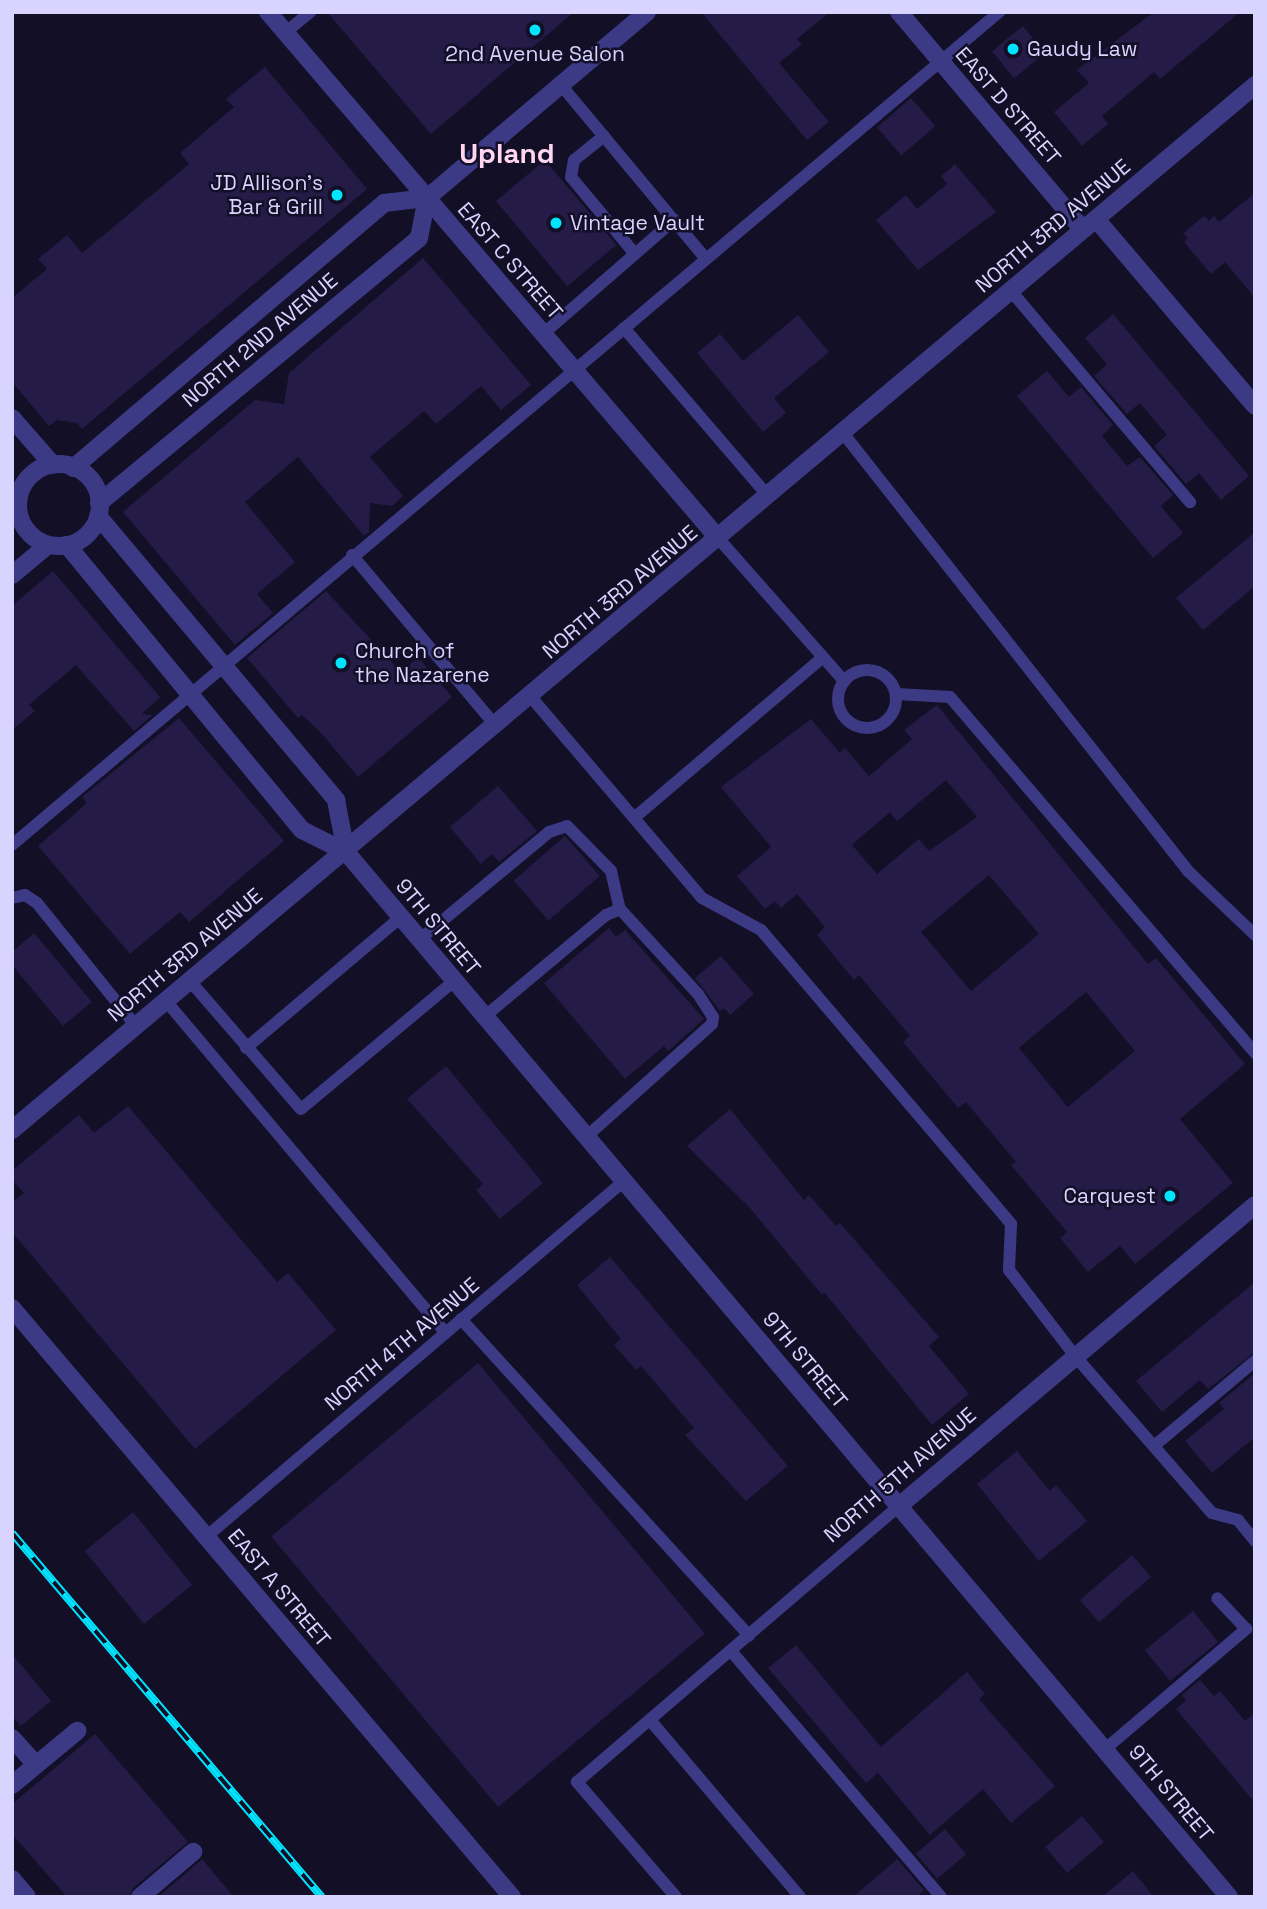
<!DOCTYPE html>
<style>
body{margin:0}
#map{position:relative;width:1267px;height:1909px;overflow:hidden;background:#130f26;font-family:"Space Grotesk",sans-serif}
div>[style]{position:absolute}
[style*='--x']{left:calc(var(--x)*1px);top:calc(var(--y)*1px);width:calc(var(--w)*1px);rotate:calc(var(--a)*1deg)}
.building>*{inset:0;background:#241b47;transform-origin:0 0}
.service>*{height:12px;margin:-6px;padding:0 6px;transform-origin:6px;border-radius:6px;background:#3d3a85}
.service>.ring{margin:-6px;padding:0;box-sizing:content-box;background:none;border:12px solid #3d3a85;border-radius:50%}
.minor>*{height:18px;margin:-9px;padding:0 9px;transform-origin:9px;border-radius:9px;background:#3d3a85}
.tertiary>*{height:18px;margin:-9px;padding:0 9px;transform-origin:9px;border-radius:9px;background:#3d3a85}
.tertiary>.ring{margin:-9px;padding:0;box-sizing:content-box;background:none;border:18px solid #3d3a85;border-radius:50%}
.rail>*{height:8px;margin-top:-4px;transform-origin:0;background:repeating-linear-gradient(90deg,#130f26 0 16px,#00e5ff 0 32px);box-sizing:border-box;border-block:2px solid #00e5ff}
.dots>*{width:19px;height:19px;translate:-50% -50%;box-sizing:border-box;border:4px solid #130f26;border-radius:50%}
span{translate:-50% -50%;white-space:nowrap;text-align:center;line-height:1.15;-webkit-text-stroke:5px #130f26;paint-order:stroke}
.poi-label{font-size:21px;color:#d9d4ff}
.left{translate:0 -50%;text-align:left}
.right{translate:-100% -50%;text-align:right}
.street-label{font-size:21px;color:#d9d4ff}
.district-label{font-size:28px;color:#ffd6f0;font-weight:700}
.frame{position:absolute;inset:0;border:14px solid #d9d4ff;pointer-events:none}
</style>
<div id="map">
<div class="building">
<i style="clip-path:polygon(327px 12px,574px 12px,431px 134px)"></i>
<i style="clip-path:polygon(701px 12px,830px 12px,797px 39px,802px 44px,779px 63px,829px 122px,807px 140px)"></i>
<i style="clip-path:polygon(1154px 12px,1240px 12px,1160px 79px,1154px 72px,1102px 116px,1108px 124px,1082px 146px,1054px 112px,1089px 83px,1077px 70px)"></i>
<i style="left:1023px;top:26px;width:35px;height:40px;rotate:51deg"></i>
<i style="clip-path:polygon(265px 67px,367px 189px,82px 429px,77px 423px,57px 420px,49px 426px,12px 382px,12px 298px,47px 269px,38px 259px,67px 235px,82px 253px,189px 164px,180px 153px,234px 107px,226px 99px)"></i>
<i style="left:911px;top:98px;width:37px;height:45px;rotate:49deg"></i>
<i style="left:545px;top:160px;width:111px;height:64px;rotate:50deg"></i>
<i style="clip-path:polygon(955px 164px,996px 212px,918px 270px,876px 220px,906px 195px,917px 209px,947px 184px,941px 176px)"></i>
<i style="clip-path:polygon(1255px 193px,1255px 298px,1225px 262px,1211px 274px,1184px 242px,1188px 238px,1183px 233px,1204px 216px,1209px 221px,1214px 216px,1219px 222px)"></i>
<i style="clip-path:polygon(423px 258px,531px 385px,501px 410px,481px 386px,436px 424px,424px 411px,370px 457px,403px 496px,392px 506px,370px 503px,369px 532px,364px 536px,298px 457px,245px 502px,295px 562px,257px 594px,273px 613px,235px 645px,123px 512px,255px 400px,284px 404px,289px 373px)"></i>
<i style="clip-path:polygon(1113px 314px,1249px 476px,1221px 500px,1199px 473px,1186px 484px,1154px 446px,1167px 435px,1140px 403px,1127px 414px,1094px 376px,1107px 364px,1085px 338px)"></i>
<i style="clip-path:polygon(798px 315px,829px 352px,774px 398px,786px 413px,763px 432px,697px 353px,720px 334px,743px 361px)"></i>
<i style="clip-path:polygon(1047px 371px,1069px 397px,1081px 387px,1113px 425px,1102px 436px,1127px 466px,1140px 457px,1173px 495px,1161px 506px,1183px 533px,1153px 558px,1017px 396px)"></i>
<i style="clip-path:polygon(1255px 532px,1255px 586px,1203px 630px,1176px 598px)"></i>
<i style="clip-path:polygon(53px 571px,160px 697px,142px 714px,153px 715px,134px 731px,76px 665px,29px 705px,35px 711px,12px 730px,12px 606px)"></i>
<i style="clip-path:polygon(326px 591px,401px 672px,418px 657px,452px 697px,358px 777px,322px 734px,302px 715px,298px 718px,247px 658px)"></i>
<i style="clip-path:polygon(evenodd,937px 705px,1148px 964px,1156px 958px,1245px 1064px,1180px 1119px,1233px 1183px,1135px 1264px,1120px 1246px,1088px 1272px,1060px 1238px,1067px 1232px,1011px 1165px,1016px 1162px,966px 1102px,958px 1108px,903px 1042px,910px 1036px,859px 975px,854px 980px,817px 935px,825px 927px,797px 894px,781px 908px,775px 901px,765px 909px,737px 876px,771px 847px,721px 787px,811px 719px,840px 753px,845px 748px,869px 776px,912px 739px,904px 730px,937px 705px,946px 780px,977px 817px,929px 851px,919px 839px,877px 874px,852px 845px,890px 812px,897px 821px,946px 780px,937px 705px,989px 875px,1039px 934px,971px 991px,921px 932px,989px 875px,937px 705px,1086px 992px,1135px 1051px,1068px 1107px,1019px 1048px,1086px 992px)"></i>
<i style="clip-path:polygon(179px 718px,284px 841px,189px 922px,180px 912px,130px 954px,38px 846px,87px 803px,82px 797px)"></i>
<i style="clip-path:polygon(498px 786px,537px 831px,499px 862px,492px 854px,481px 864px,450px 827px)"></i>
<i style="left:565px;top:836px;width:53px;height:68px;rotate:49deg"></i>
<i style="clip-path:polygon(609px 928px,616px 937px,625px 930px,704px 1019px,668px 1051px,664px 1046px,625px 1079px,544px 983px)"></i>
<i style="clip-path:polygon(34px 933px,92px 1002px,63px 1026px,12px 965px,12px 952px)"></i>
<i style="clip-path:polygon(721px 956px,754px 994px,730px 1015px,724px 1008px,720px 1011px,695px 978px)"></i>
<i style="clip-path:polygon(446px 1066px,543px 1183px,500px 1219px,476px 1190px,483px 1184px,407px 1099px)"></i>
<i style="clip-path:polygon(128px 1106px,277px 1282px,288px 1273px,336px 1330px,195px 1449px,12px 1232px,12px 1203px,24px 1193px,12px 1180px,12px 1171px,79px 1115px,94px 1133px)"></i>
<i style="clip-path:polygon(730px 1109px,804px 1200px,809px 1195px,836px 1226px,840px 1223px,939px 1337px,929px 1346px,969px 1394px,932px 1425px,824px 1292px,822px 1295px,749px 1207px,687px 1146px)"></i>
<i style="clip-path:polygon(610px 1257px,788px 1466px,746px 1501px,685px 1435px,694px 1428px,641px 1366px,636px 1370px,614px 1345px,621px 1339px,577px 1285px)"></i>
<i style="clip-path:polygon(1255px 1282px,1255px 1352px,1208px 1389px,1200px 1380px,1162px 1412px,1136px 1381px)"></i>
<i style="left:478px;top:1363px;width:353px;height:270px;rotate:50deg"></i>
<i style="clip-path:polygon(1255px 1373px,1255px 1437px,1212px 1473px,1185px 1441px,1224px 1409px,1219px 1403px)"></i>
<i style="clip-path:polygon(1017px 1451px,1050px 1491px,1056px 1485px,1087px 1521px,1039px 1561px,977px 1484px)"></i>
<i style="left:133px;top:1512px;width:94px;height:62px;rotate:51deg"></i>
<i style="left:1132px;top:1555px;width:29px;height:69px;rotate:49deg"></i>
<i style="left:1193px;top:1611px;width:40px;height:62px;rotate:51deg"></i>
<i style="clip-path:polygon(796px 1645px,881px 1747px,967px 1672px,985px 1694px,979px 1699px,1055px 1786px,1011px 1823px,983px 1789px,930px 1835px,878px 1773px,866px 1783px,768px 1668px)"></i>
<i style="clip-path:polygon(12px 1654px,51px 1701px,21px 1726px,12px 1716px)"></i>
<i style="clip-path:polygon(1200px 1680px,1214px 1696px,1220px 1691px,1245px 1721px,1255px 1713px,1255px 1803px,1176px 1709px,1186px 1701px,1182px 1695px)"></i>
<i style="clip-path:polygon(95px 1734px,188px 1842px,133px 1888px,129px 1897px,67px 1897px,12px 1834px,12px 1804px)"></i>
<i style="left:1082px;top:1816px;width:34px;height:48px;rotate:50deg"></i>
<i style="left:945px;top:1829px;width:33px;height:38px;rotate:50deg"></i>
<i style="clip-path:polygon(202px 1859px,234px 1897px,158px 1897px,200px 1861px)"></i>
<i style="clip-path:polygon(897px 1859px,924px 1890px,916px 1897px,853px 1897px)"></i>
<i style="clip-path:polygon(1133px 1871px,1154px 1897px,1102px 1897px)"></i>
</div>
<div class="service">
<i style="--x:285;--y:33;--w:33;--a:-40"></i>
<i style="--x:561;--y:85;--w:225;--a:50.2"></i>
<i style="--x:604;--y:136;--w:38;--a:141"></i>
<i style="--x:574;--y:160;--w:17;--a:100"></i>
<i style="--x:571;--y:177;--w:100;--a:50.3"></i>
<i style="--x:1011;--y:291;--w:277;--a:49.7"></i>
<i style="--x:624;--y:328;--w:221;--a:49.4"></i>
<i style="--x:543;--y:334;--w:174;--a:-41"></i>
<i style="--x:843;--y:433;--w:558;--a:51.77"></i>
<i style="--x:1188;--y:871;--w:93;--a:43.7"></i>
<i style="--x:718;--y:538;--w:191;--a:48.6"></i>
<i style="--x:352;--y:555;--w:224;--a:49.9"></i>
<i class="ring" style="left:838px;top:670px;width:46px;height:46px"></i>
<i style="--x:897;--y:694;--w:53;--a:3.2"></i>
<i style="--x:950;--y:697;--w:469;--a:49.4"></i>
<i style="--x:531;--y:697;--w:264;--a:49.6"></i>
<i style="--x:702;--y:898;--w:67;--a:28.5"></i>
<i style="--x:761;--y:930;--w:386;--a:49.6"></i>
<i style="--x:1011;--y:1224;--w:46;--a:92.5"></i>
<i style="--x:1009;--y:1270;--w:108;--a:52.5"></i>
<i style="--x:1075;--y:1356;--w:208;--a:48.9"></i>
<i style="--x:1212;--y:1513;--w:27;--a:15"></i>
<i style="--x:1238;--y:1520;--w:27;--a:51"></i>
<i style="--x:634;--y:818;--w:248;--a:-40.4"></i>
<i style="--x:12;--y:845;--w:1292;--a:-40.16"></i>
<i style="--x:12;--y:898;--w:13;--a:-13"></i>
<i style="--x:25;--y:895;--w:14;--a:34"></i>
<i style="--x:37;--y:903;--w:158;--a:51.2"></i>
<i style="--x:419;--y:940;--w:169;--a:-39.7"></i>
<i style="--x:549;--y:832;--w:19;--a:-18"></i>
<i style="--x:567;--y:826;--w:63;--a:45.6"></i>
<i style="--x:611;--y:871;--w:39;--a:77"></i>
<i style="--x:190;--y:981;--w:169;--a:49.1"></i>
<i style="--x:301;--y:1109;--w:199;--a:-39.9"></i>
<i style="--x:166;--y:1001;--w:434;--a:49.9"></i>
<i style="--x:484;--y:1017;--w:159;--a:-39.9"></i>
<i style="--x:606;--y:915;--w:15;--a:-23"></i>
<i style="--x:620;--y:909;--w:115;--a:47.5"></i>
<i style="--x:698;--y:994;--w:27;--a:57"></i>
<i style="--x:713;--y:1017;--w:7;--a:98"></i>
<i style="--x:712;--y:1024;--w:169;--a:138.1"></i>
<i style="--x:246;--y:1048;--w:202;--a:-40.2"></i>
<i style="--x:461;--y:1319;--w:428;--a:47.7"></i>
<i style="--x:1154;--y:1446;--w:132;--a:-40.1"></i>
<i style="--x:206;--y:1537;--w:549;--a:-40.42"></i>
<i style="--x:731;--y:1651;--w:323;--a:49.5"></i>
<i style="--x:650;--y:1720;--w:232;--a:49.7"></i>
<i style="--x:1104;--y:1750;--w:187;--a:-40.4"></i>
<i style="--x:1246;--y:1629;--w:42;--a:-133.1"></i>
<i style="--x:676;--y:1897;--w:152;--a:-130.7"></i>
<i style="--x:577;--y:1782;--w:424;--a:-40.6"></i>
</div>
<div class="minor">
<i style="--x:268;--y:12;--w:692;--a:49.45"></i>
<i style="--x:899;--y:12;--w:285;--a:49.8"></i>
<i style="--x:1096;--y:219;--w:245;--a:49.6"></i>
<i style="--x:12;--y:1130;--w:1624;--a:-40.05"></i>
<i style="--x:12;--y:1308;--w:773;--a:49.67"></i>
<i style="--x:899;--y:1506;--w:466;--a:-40.2"></i>
<i style="--x:12;--y:1738;--w:36;--a:48"></i>
<i style="--x:12;--y:1785;--w:85;--a:-39.7"></i>
<i style="--x:12;--y:1879;--w:23;--a:50"></i>
<i style="--x:140;--y:1897;--w:70;--a:-40.3"></i>
</div>
<div class="tertiary">
<i style="--x:12;--y:418;--w:62;--a:48.9"></i>
<i class="ring" style="left:18px;top:464px;width:64px;height:64px"></i>
<i style="--x:73;--y:468;--w:409;--a:-40.4"></i>
<i style="--x:384;--y:203;--w:43;--a:-6.6"></i>
<i style="--x:427;--y:198;--w:288;--a:-40.2"></i>
<i style="--x:99;--y:503;--w:415;--a:-39.6"></i>
<i style="--x:419;--y:238;--w:41;--a:-78.7"></i>
<i style="--x:98;--y:516;--w:371;--a:50"></i>
<i style="--x:336;--y:800;--w:53;--a:79.1"></i>
<i style="--x:67;--y:545;--w:369;--a:50.5"></i>
<i style="--x:302;--y:830;--w:49;--a:26.6"></i>
<i style="--x:346;--y:852;--w:1368;--a:49.8"></i>
<i style="--x:12;--y:575;--w:47;--a:-39.8"></i>
</div>
<div class="rail">
<i style="--x:12;--y:1533;--w:478;--a:49.6"></i>
</div>
<div class="dots">
<i style="left:535px;top:30px;background:#00e5ff"></i>
<i style="left:1013px;top:49px;background:#00e5ff"></i>
<i style="left:337px;top:195px;background:#00e5ff"></i>
<i style="left:556px;top:223px;background:#00e5ff"></i>
<i style="left:341px;top:663px;background:#00e5ff"></i>
<i style="left:1170px;top:1196px;background:#00e5ff"></i>
</div>
<div class="poi-label">
<span class="left" style="left:1027px;top:49px">Gaudy Law</span>
<span style="left:535px;top:54px">2nd Avenue Salon</span>
<span class="right" style="left:323px;top:195px">JD Allison's<br>Bar &amp; Grill</span>
<span class="left" style="left:570px;top:223px">Vintage Vault</span>
<span class="left" style="left:355px;top:663px">Church of<br>the Nazarene</span>
<span class="right" style="left:1156px;top:1196px">Carquest</span>
</div>
<div class="street-label">
<span style="left:1008px;top:106px;rotate:49deg">EAST D STREET</span>
<span style="left:1053px;top:226px;rotate:-40deg">NORTH 3RD AVENUE</span>
<span style="left:510px;top:261px;rotate:49deg">EAST C STREET</span>
<span style="left:260px;top:340px;rotate:-40deg">NORTH 2ND AVENUE</span>
<span style="left:620px;top:592px;rotate:-40deg">NORTH 3RD AVENUE</span>
<span style="left:438px;top:927px;rotate:50deg">9TH STREET</span>
<span style="left:185px;top:955px;rotate:-40deg">NORTH 3RD AVENUE</span>
<span style="left:402px;top:1344px;rotate:-40deg">NORTH 4TH AVENUE</span>
<span style="left:805px;top:1360px;rotate:50deg">9TH STREET</span>
<span style="left:900px;top:1475px;rotate:-41deg">NORTH 5TH AVENUE</span>
<span style="left:279px;top:1588px;rotate:50deg">EAST A STREET</span>
<span style="left:1171px;top:1793px;rotate:50deg">9TH STREET</span>
</div>
<div class="district-label">
<span style="left:507px;top:153px">Upland</span>
</div>
<div class="frame"></div>
</div>
